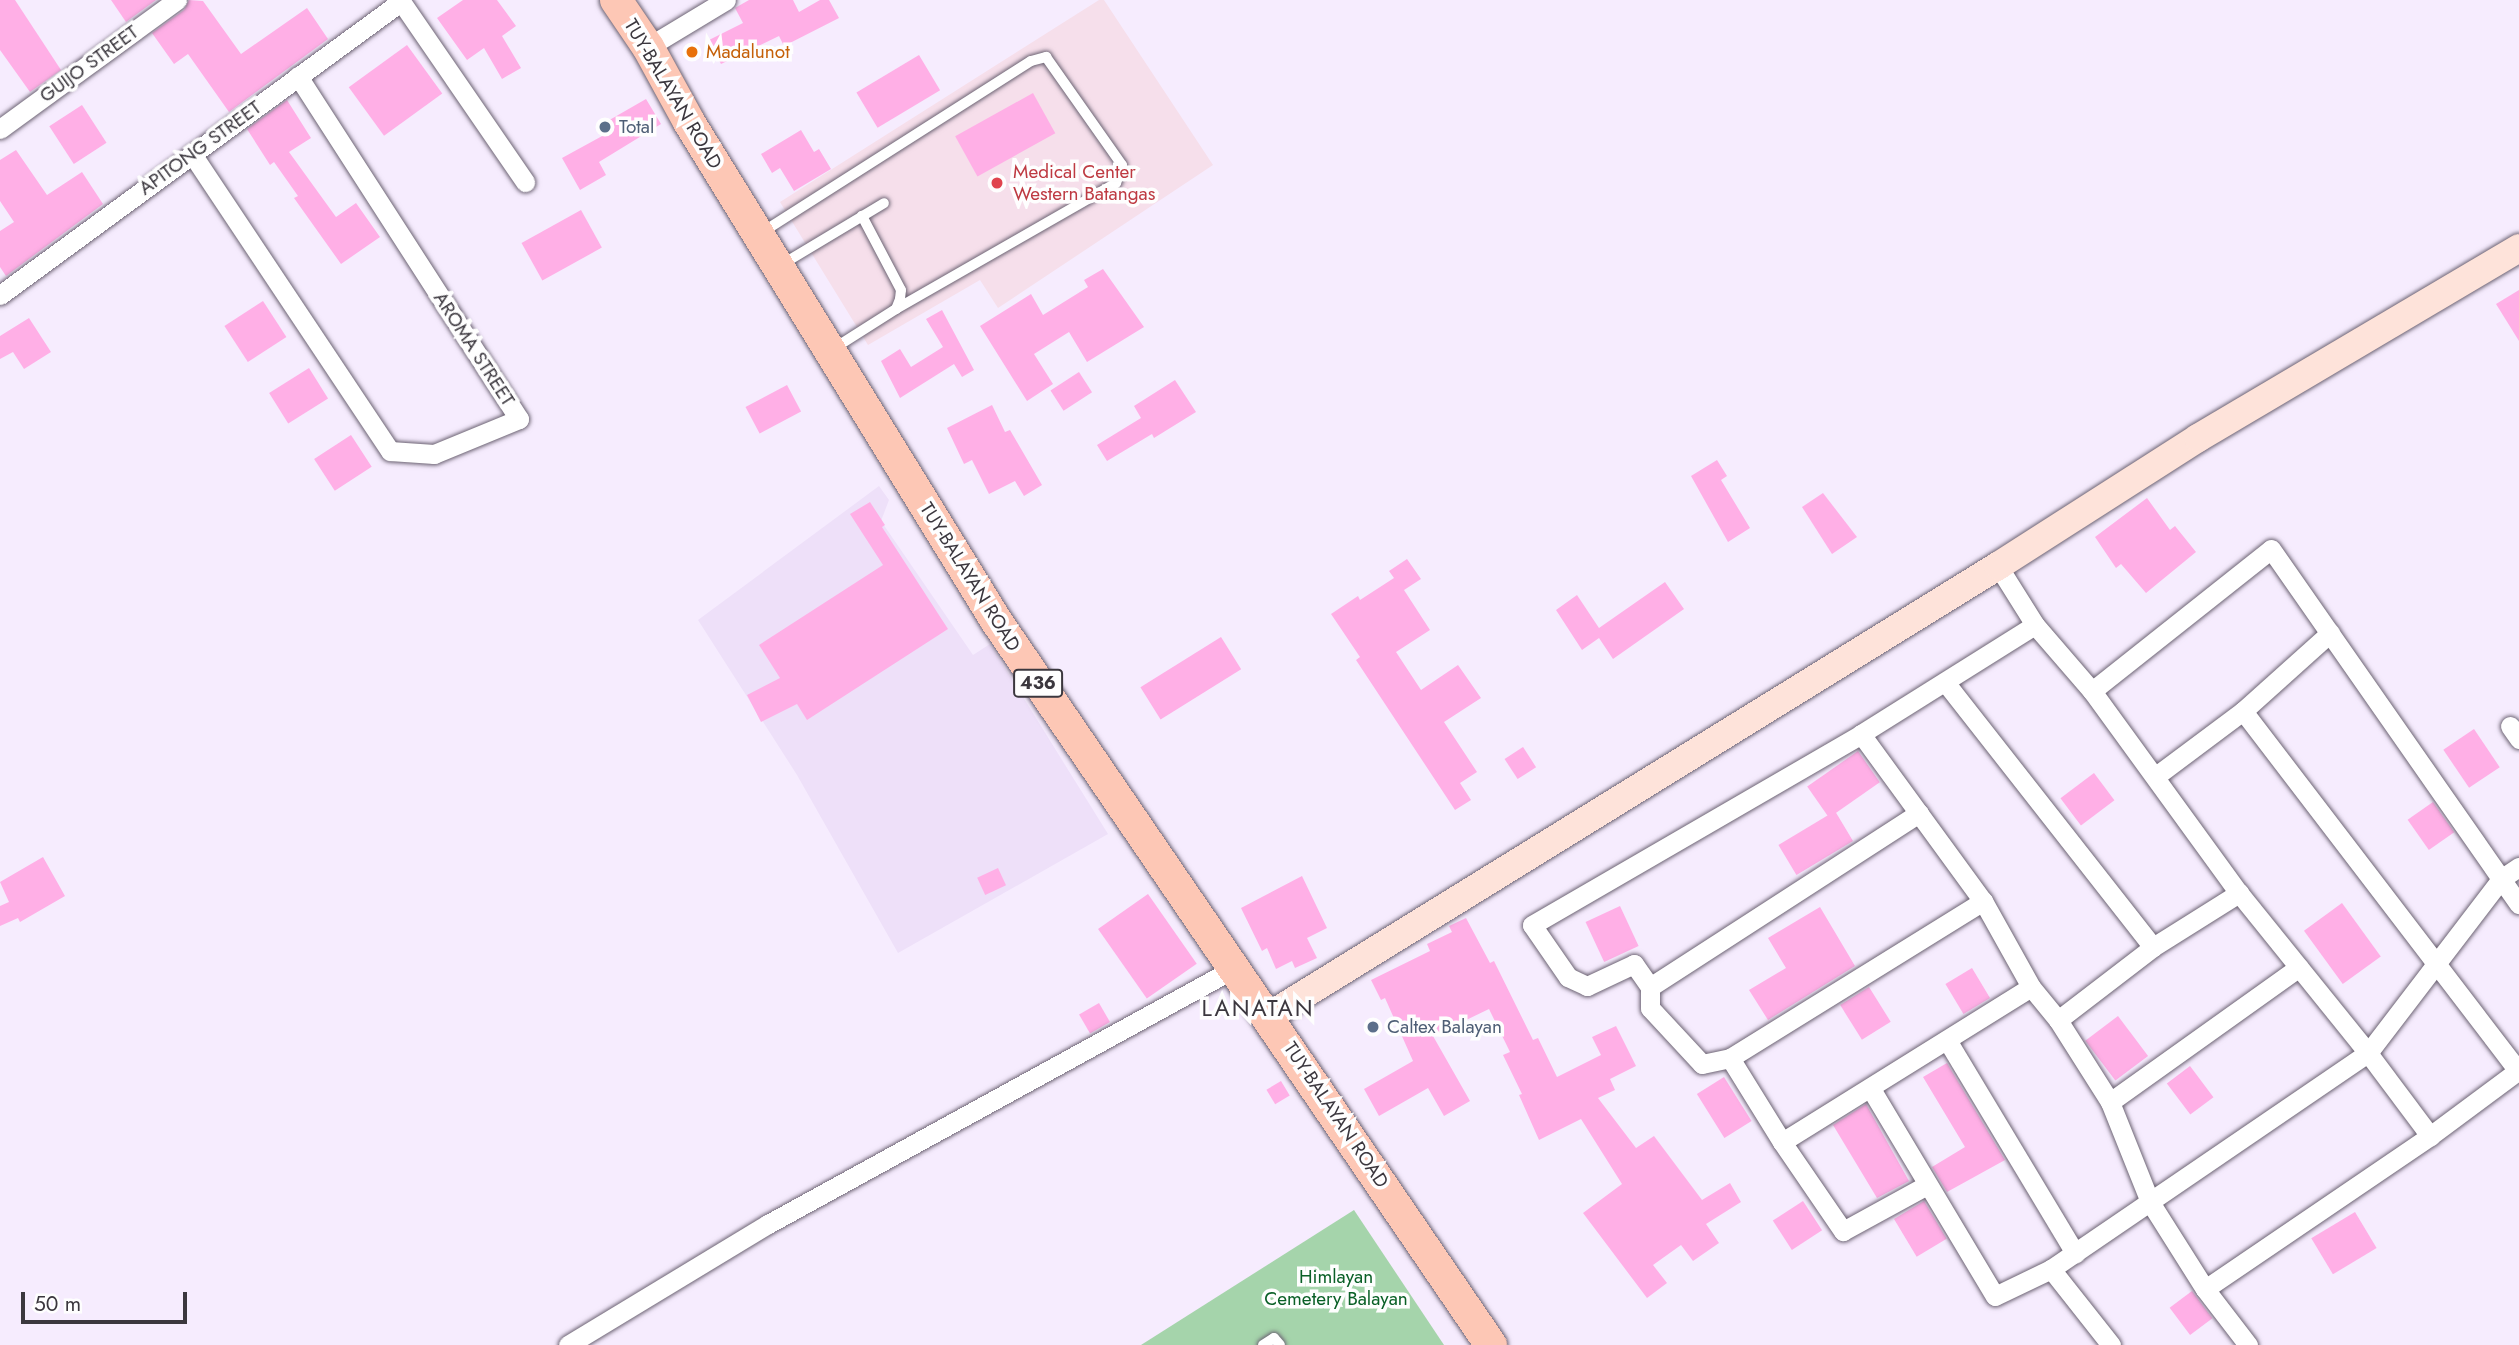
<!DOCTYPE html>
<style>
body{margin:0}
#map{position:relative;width:2519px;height:1345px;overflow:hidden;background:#f6ecfe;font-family:Jost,sans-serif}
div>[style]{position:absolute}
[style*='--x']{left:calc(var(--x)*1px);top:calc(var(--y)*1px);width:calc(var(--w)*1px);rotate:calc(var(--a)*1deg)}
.built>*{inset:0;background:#eee0f9}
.medical>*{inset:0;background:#f6dfeb}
.green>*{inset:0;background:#a5d4ab}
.building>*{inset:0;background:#ffafe6;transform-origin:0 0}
.roads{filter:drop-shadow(0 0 2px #6c6373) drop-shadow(0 0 2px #6c6373)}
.lane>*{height:10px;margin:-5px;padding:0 5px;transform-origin:5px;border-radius:5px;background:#fff}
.street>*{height:19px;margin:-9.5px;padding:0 9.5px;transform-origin:9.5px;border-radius:9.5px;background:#fff}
.secondary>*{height:28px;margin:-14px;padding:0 14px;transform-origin:14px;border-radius:14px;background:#fee3da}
.primary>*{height:32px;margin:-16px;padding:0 16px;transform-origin:16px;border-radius:16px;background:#fdc7b5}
.dots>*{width:19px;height:19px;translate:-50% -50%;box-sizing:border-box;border:4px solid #fefefe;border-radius:50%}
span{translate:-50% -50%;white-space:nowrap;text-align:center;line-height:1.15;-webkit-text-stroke:7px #fefefe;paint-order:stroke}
.shield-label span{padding:2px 5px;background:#fefefe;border:2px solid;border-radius:5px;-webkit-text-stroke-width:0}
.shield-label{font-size:18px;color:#3b373e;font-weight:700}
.food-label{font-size:19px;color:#c56008}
.left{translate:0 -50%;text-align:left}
.street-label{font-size:19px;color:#3b373e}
.service-label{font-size:19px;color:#4e5e75}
.health-label{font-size:19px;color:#be3a42}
.park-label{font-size:19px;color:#0a6027}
.quarter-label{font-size:23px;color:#3b373e;letter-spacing:2px}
.scale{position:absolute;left:21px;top:1292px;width:166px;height:32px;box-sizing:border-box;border:4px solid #3b373e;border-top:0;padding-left:9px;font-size:21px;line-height:24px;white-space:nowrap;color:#3b373e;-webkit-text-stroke:5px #fefefe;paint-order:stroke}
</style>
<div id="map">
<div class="built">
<i style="clip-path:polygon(879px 486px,889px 500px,881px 521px,973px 655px,990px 644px,1108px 834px,898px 953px,797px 775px,698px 620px)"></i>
</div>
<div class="medical">
<i style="clip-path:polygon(1099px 0,1104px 0,1213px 165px,998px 308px,980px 280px,868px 345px,780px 202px)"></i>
</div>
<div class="green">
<i style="clip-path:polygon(1354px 1210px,1444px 1345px,1141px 1345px)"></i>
</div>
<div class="building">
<i style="clip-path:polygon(0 0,15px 0,61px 70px,30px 92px,0 50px)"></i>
<i style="clip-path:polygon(111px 0,156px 0,126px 22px)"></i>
<i style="clip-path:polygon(189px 0,203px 1px,241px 54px,307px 8px,328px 39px,229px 112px,188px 54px,174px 64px,152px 33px,184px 10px)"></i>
<i style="clip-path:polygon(463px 0,497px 0,516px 26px,502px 36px,521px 68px,502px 79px,484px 48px,467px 60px,437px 18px)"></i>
<i style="clip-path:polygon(749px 0,793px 0,799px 12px,820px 0,829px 0,839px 18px,784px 46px,779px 36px,721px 64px,709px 40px,743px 23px,735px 8px)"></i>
<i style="left:407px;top:45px;width:60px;height:72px;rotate:54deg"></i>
<i style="left:919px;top:55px;width:41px;height:73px;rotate:59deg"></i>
<i style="left:1033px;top:93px;width:46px;height:89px;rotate:61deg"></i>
<i style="clip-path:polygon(646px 99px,661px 124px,599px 162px,606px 175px,580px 190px,562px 158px,604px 135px,599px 126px)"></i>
<i style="clip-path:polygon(287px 100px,311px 138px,289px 152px,336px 217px,356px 203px,380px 237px,341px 264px,294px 198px,298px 196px,274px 162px,270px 165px,247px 129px)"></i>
<i style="left:82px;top:105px;width:45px;height:39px;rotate:57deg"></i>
<i style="clip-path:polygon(801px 130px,814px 152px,819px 149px,831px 169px,794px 191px,780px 168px,772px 173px,761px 154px)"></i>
<i style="clip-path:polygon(16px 150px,47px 195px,82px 172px,103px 204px,6px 276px,0 267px,0 231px,14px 222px,0 201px,0 160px)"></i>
<i style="left:581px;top:210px;width:43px;height:68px;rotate:61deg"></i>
<i style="clip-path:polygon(1103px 269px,1144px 327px,1087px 362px,1069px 332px,1034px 354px,1053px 384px,1027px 401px,980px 326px,1031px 294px,1043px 315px,1088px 287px,1084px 280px)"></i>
<i style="clip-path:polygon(2519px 290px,2519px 341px,2496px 304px)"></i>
<i style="left:263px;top:301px;width:43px;height:46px;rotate:57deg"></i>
<i style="clip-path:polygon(942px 310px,974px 370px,962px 377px,954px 364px,900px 398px,881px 361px,900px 349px,911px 367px,943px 347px,926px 319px)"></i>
<i style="clip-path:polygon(29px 318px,51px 352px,24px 369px,13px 352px,0 359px,0 336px)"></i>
<i style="left:309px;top:368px;width:36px;height:47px;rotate:58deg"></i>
<i style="left:1079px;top:372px;width:24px;height:34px;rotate:57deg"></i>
<i style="clip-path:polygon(1175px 380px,1196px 412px,1154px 438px,1152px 434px,1107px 461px,1097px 445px,1141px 418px,1134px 406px)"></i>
<i style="left:787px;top:385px;width:30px;height:47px;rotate:62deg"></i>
<i style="clip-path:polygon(992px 405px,1005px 432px,1010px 430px,1042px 485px,1024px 496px,1015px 481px,989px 494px,972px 460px,964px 464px,947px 428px)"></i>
<i style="left:351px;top:435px;width:38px;height:44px;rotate:57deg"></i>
<i style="clip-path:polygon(1717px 460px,1727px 476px,1721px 480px,1750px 528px,1728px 542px,1691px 476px)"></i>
<i style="clip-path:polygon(1823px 493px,1857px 537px,1832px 554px,1802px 507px)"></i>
<i style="clip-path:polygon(2147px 498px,2170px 530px,2175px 526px,2196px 552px,2146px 593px,2121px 564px,2116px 568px,2095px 537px)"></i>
<i style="clip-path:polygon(870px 502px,885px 525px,882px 527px,948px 629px,807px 720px,797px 704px,761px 722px,747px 695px,780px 678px,759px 645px,883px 565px,850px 514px)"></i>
<i style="clip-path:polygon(1407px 559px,1421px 579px,1404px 590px,1430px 630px,1396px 652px,1421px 690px,1458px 665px,1481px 698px,1444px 722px,1477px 772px,1460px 783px,1471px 800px,1455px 810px,1356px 660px,1360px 657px,1331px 614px,1358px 596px,1360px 600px,1394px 578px,1389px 571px)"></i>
<i style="clip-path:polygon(1665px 582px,1684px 609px,1613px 659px,1599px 638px,1582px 650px,1556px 610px,1577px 595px,1599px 628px)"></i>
<i style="left:1221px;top:637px;width:38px;height:95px;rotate:58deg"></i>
<i style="left:2474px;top:729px;width:46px;height:37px;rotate:56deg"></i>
<i style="left:1523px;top:747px;width:24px;height:22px;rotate:57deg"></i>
<i style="left:1858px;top:751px;width:38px;height:62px;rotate:55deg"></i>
<i style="left:2094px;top:773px;width:34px;height:42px;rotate:53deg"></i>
<i style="left:2433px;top:802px;width:37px;height:31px;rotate:55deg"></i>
<i style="left:1835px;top:811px;width:35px;height:66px;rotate:59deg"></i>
<i style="clip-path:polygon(43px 857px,65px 896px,20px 922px,18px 918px,0 926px,0 906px,9px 902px,0 882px)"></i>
<i style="left:998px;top:868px;width:19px;height:23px;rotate:65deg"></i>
<i style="clip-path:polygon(1302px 876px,1327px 928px,1307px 938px,1317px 958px,1295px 968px,1292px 961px,1276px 969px,1267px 948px,1262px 951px,1241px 908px)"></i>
<i style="left:1148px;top:894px;width:85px;height:61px;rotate:55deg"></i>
<i style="left:2342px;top:903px;width:66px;height:47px;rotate:54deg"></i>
<i style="left:1620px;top:906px;width:44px;height:38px;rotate:65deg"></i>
<i style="clip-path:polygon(1820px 907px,1855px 966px,1768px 1020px,1749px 990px,1786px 968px,1768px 938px)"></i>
<i style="clip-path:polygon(1466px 918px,1490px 963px,1494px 961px,1533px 1040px,1538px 1038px,1557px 1077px,1601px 1055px,1592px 1037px,1616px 1026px,1636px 1066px,1610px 1079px,1615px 1090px,1598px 1098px,1636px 1148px,1654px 1136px,1702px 1200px,1730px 1183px,1741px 1202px,1706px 1224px,1719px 1243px,1693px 1261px,1681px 1245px,1653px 1265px,1667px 1283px,1647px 1298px,1583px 1213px,1622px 1184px,1581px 1119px,1539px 1140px,1519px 1095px,1522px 1094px,1503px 1055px,1510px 1052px,1489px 1009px,1433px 1036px,1470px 1101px,1444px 1116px,1428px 1088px,1379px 1116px,1364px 1089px,1413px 1061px,1385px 998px,1381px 1000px,1371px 980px,1430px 951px,1427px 944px,1452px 932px,1449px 926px)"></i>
<i style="left:1972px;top:968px;width:35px;height:31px;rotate:59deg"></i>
<i style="left:1869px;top:987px;width:41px;height:34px;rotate:58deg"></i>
<i style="left:1099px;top:1003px;width:22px;height:23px;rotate:60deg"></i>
<i style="left:2118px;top:1016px;width:50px;height:41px;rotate:53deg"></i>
<i style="clip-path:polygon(1947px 1063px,2005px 1160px,1947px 1192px,1932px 1167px,1965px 1147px,1923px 1077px)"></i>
<i style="left:2190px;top:1066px;width:39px;height:29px;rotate:53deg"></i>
<i style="left:1724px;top:1077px;width:52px;height:32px;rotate:58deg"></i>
<i style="left:1281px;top:1081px;width:17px;height:17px;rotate:59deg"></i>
<i style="clip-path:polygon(1866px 1104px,1909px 1181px,1911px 1180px,1877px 1198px,1833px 1125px)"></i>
<i style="left:1803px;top:1201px;width:35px;height:36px;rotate:57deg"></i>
<i style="left:1924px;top:1201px;width:44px;height:35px;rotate:59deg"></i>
<i style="left:2355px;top:1212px;width:42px;height:51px;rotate:59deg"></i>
<i style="left:2192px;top:1291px;width:34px;height:28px;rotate:53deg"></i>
</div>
<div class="roads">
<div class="lane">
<i style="--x:761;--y:233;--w:320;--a:-32.5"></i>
<i style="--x:1031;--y:61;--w:16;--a:-15"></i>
<i style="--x:1046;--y:57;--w:132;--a:54.9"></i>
<i style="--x:1122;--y:165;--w:19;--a:108"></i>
<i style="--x:1116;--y:183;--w:254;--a:150.2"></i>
<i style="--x:781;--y:265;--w:120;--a:-31"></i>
<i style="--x:833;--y:349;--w:75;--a:-32.4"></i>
<i style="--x:896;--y:309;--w:11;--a:-68"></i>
<i style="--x:900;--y:299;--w:9;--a:-84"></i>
<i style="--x:901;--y:290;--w:84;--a:-117.8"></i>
<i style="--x:1263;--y:1345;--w:13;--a:-32"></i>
<i style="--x:1274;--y:1338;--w:9;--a:49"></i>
</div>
<div class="street">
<i style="--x:400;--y:0;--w:221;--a:55.5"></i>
<i style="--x:648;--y:47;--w:91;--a:-31.1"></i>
<i style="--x:0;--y:129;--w:219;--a:-36.1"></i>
<i style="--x:192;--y:154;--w:357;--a:56.3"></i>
<i style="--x:390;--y:451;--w:44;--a:3.9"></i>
<i style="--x:434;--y:454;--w:92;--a:-22.4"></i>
<i style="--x:519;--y:419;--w:408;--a:-122.8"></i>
<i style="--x:0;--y:295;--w:497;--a:-36.2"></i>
<i style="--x:1998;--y:566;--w:70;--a:57.9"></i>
<i style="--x:2035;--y:625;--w:87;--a:49.2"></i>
<i style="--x:2092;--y:691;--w:250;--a:54"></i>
<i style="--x:2239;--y:893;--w:206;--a:51.1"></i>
<i style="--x:2368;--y:1053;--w:104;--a:53.2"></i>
<i style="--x:1945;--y:682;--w:337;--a:51.9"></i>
<i style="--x:2092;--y:691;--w:228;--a:-38.4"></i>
<i style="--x:2271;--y:549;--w:433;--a:55.1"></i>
<i style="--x:2243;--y:711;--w:453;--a:52.6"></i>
<i style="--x:2510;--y:726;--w:16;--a:55"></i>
<i style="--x:1861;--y:734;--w:207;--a:53.9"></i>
<i style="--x:1983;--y:901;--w:98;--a:60.8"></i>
<i style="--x:2031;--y:987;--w:43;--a:50.7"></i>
<i style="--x:2058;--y:1020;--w:97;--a:57.6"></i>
<i style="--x:2110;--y:1102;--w:108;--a:68.2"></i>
<i style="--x:2150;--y:1202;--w:103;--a:57.7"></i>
<i style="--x:2205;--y:1289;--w:71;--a:52.5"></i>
<i style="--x:2156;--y:776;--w:109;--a:-36.8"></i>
<i style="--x:2243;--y:711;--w:117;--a:-41.9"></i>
<i style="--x:1919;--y:813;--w:320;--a:147.1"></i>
<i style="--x:1650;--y:987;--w:21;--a:90"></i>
<i style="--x:1650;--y:1008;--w:76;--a:47.1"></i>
<i style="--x:1702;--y:1064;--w:29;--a:-12"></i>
<i style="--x:1730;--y:1058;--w:298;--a:-31.8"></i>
<i style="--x:1650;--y:987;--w:28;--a:-125"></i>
<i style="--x:1634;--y:964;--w:52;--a:154.9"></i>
<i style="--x:1587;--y:986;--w:21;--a:-155"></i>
<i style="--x:1568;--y:977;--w:63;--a:-124.7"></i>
<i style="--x:1532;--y:925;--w:380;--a:-30.1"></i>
<i style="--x:1861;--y:734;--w:205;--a:-32.1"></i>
<i style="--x:2058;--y:1020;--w:120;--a:-37.5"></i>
<i style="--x:2153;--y:947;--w:102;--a:-32.1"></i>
<i style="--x:1947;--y:1040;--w:249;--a:59"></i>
<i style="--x:1730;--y:1058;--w:99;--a:58.2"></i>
<i style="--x:1782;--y:1142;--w:108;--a:55.6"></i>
<i style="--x:1843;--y:1231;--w:96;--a:-28.7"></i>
<i style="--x:1871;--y:1089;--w:241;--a:59.1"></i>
<i style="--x:1995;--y:1296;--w:62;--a:-25.7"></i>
<i style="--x:2110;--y:1102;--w:232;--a:-35.5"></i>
<i style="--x:1782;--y:1142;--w:293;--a:-31.9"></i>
<i style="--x:2205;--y:1289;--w:272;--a:-34.2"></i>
<i style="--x:2430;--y:1136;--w:111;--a:-36.6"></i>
<i style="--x:568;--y:1345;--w:234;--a:-31.2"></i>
<i style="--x:768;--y:1224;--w:530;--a:-28.74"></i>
<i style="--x:2111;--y:1345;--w:97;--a:-128.3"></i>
<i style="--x:2051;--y:1269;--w:384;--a:-34.3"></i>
<i style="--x:2368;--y:1053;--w:219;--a:-52.6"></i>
<i style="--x:2501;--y:879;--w:22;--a:-34"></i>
</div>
<div class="secondary">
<i style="--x:1269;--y:1016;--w:857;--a:-31.69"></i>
<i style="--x:1998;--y:566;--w:237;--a:-32.6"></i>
<i style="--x:2198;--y:438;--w:373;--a:-30.6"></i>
</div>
<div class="primary">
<i style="--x:616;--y:0;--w:57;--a:55.8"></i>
<i style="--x:648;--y:47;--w:85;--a:61.3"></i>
<i style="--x:689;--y:122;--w:587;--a:58.37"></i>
<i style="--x:997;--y:622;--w:876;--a:55.66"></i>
</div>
</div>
<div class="dots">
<i style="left:692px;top:52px;background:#e8710a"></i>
<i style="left:605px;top:127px;background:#5c6f8a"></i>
<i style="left:997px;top:183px;background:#e0444e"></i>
<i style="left:1373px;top:1027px;background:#5c6f8a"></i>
</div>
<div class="shield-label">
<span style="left:1038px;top:683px">436</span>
</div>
<div class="food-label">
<span class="left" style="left:706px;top:52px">Madalunot</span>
</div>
<div class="street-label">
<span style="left:89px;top:64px;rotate:-36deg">GUIJO STREET</span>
<span style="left:673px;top:94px;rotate:59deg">TUY-BALAYAN ROAD</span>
<span style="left:200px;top:148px;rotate:-36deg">APITONG STREET</span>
<span style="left:474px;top:349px;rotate:57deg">AROMA STREET</span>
<span style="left:970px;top:577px;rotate:58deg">TUY-BALAYAN ROAD</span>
<span style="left:1336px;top:1115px;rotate:56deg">TUY-BALAYAN ROAD</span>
</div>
<div class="service-label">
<span class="left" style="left:619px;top:127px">Total</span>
<span class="left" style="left:1387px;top:1027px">Caltex Balayan</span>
</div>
<div class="health-label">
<span class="left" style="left:1013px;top:183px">Medical Center<br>Western Batangas</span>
</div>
<div class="park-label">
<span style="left:1336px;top:1288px">Himlayan<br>Cemetery Balayan</span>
</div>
<div class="quarter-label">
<span style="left:1258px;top:1008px">LANATAN</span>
</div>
<div class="scale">50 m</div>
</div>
